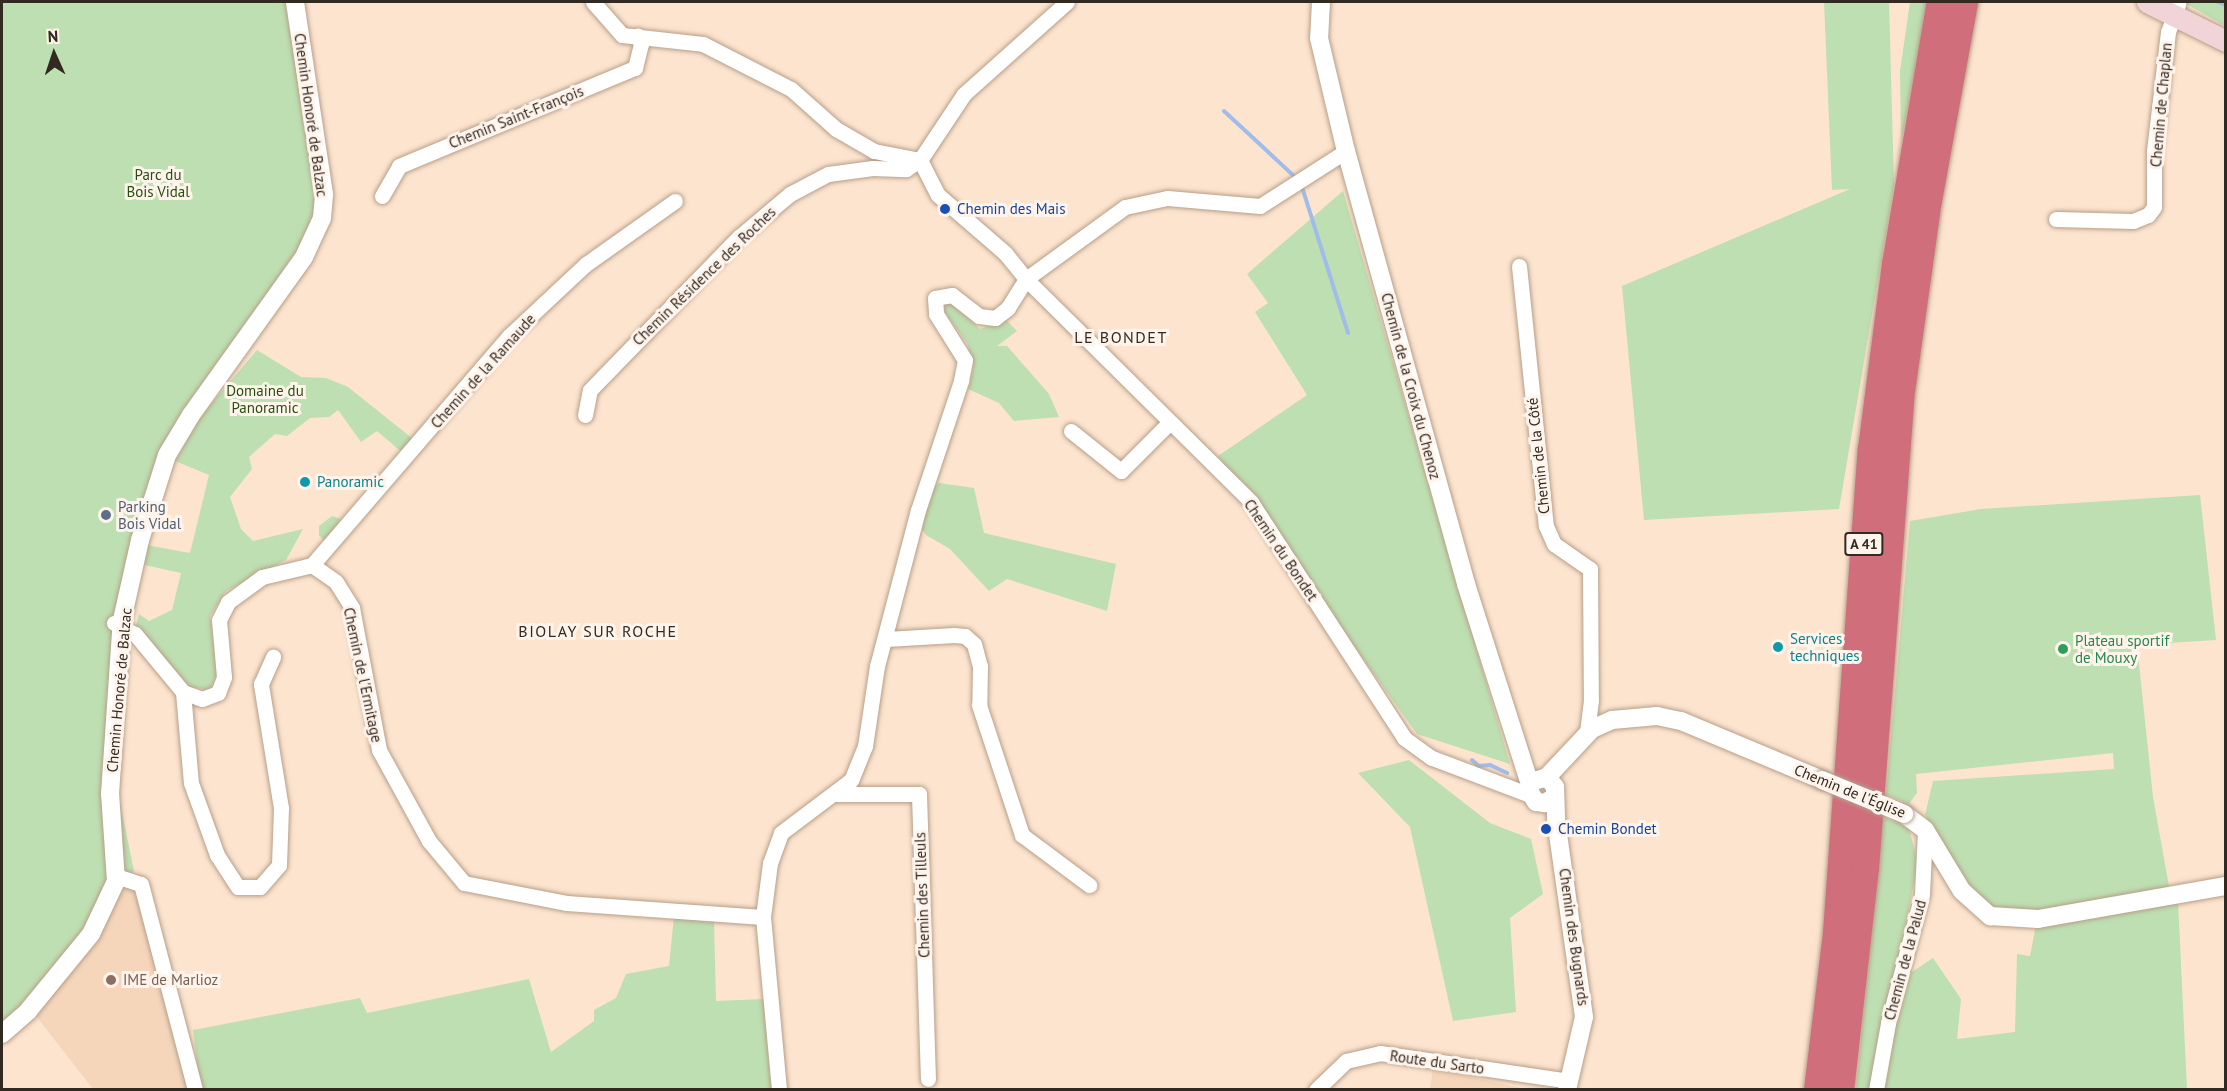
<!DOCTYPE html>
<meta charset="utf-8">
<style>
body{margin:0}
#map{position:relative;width:2227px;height:1091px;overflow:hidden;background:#fde4ce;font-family:"PT Sans",sans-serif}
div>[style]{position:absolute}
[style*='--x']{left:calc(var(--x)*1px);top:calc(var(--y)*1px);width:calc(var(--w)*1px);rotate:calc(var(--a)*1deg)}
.built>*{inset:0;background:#f5d6bb}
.green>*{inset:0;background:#bedfb1}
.stream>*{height:4px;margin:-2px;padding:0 2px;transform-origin:2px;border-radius:2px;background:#a0bdea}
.roads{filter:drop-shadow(0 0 2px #b69f8a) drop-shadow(0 0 2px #b69f8a)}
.minor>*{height:15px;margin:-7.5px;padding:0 7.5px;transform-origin:7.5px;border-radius:7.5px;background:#fff}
.tertiary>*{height:18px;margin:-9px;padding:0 9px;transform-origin:9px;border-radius:9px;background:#fff}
.secondary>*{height:21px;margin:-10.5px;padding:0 10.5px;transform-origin:10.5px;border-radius:10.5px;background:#f1d4d7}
.motorway>*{height:27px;margin:-13.5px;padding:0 13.5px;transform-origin:13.5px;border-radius:13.5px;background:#d06e7b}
.bridges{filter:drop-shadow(0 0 2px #b69f8a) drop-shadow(0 0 2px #b69f8a)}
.tertiary-bridge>*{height:18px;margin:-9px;padding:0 9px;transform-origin:9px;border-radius:9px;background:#fff}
.dots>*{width:16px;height:16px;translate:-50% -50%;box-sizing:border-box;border:3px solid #fff4eb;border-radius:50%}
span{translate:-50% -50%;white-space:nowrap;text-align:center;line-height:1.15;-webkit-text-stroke:6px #fff4eb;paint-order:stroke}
.shield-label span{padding:2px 4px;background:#fff4eb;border:2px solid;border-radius:4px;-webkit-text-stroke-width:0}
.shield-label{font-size:14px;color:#322921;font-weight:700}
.street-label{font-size:15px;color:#322921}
.park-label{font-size:15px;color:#254e0f}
.transit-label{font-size:15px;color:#164399}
.left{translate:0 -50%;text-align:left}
.culture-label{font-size:15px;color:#0d838f}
.service-label{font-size:15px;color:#4e5e75}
.leisure-label{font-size:15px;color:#27864d}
.education-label{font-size:15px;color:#785e54}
.neighbourhood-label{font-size:16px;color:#322921;letter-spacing:1.5px}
.frame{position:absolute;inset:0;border:3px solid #322921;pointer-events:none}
.north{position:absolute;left:24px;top:24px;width:60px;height:60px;-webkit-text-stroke:4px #fff4eb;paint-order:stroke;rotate:357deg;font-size:16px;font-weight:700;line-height:24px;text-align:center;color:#322921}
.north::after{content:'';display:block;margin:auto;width:21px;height:27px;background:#322921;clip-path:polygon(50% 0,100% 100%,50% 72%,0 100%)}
</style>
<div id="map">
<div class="built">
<i style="clip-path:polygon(126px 885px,134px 888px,191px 1089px,93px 1089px,32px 1011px)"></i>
<i style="clip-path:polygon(1433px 1069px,1526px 1089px,1430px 1089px)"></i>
</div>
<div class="green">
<i style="clip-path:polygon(2px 2px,290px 2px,317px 202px,313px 229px,138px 518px,107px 891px,55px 972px,2px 1028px)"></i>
<i style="clip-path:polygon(1824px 2px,1889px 2px,1894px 185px,1839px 509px,1644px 520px,1622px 286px,1850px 189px,1832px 190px)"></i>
<i style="clip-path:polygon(1910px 2px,1928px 2px,1901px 143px,1900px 71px)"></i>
<i style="clip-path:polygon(2183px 2px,2225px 2px,2225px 26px)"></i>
<i style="clip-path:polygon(1343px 191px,1510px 764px,1417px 734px,1218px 456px,1307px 395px,1255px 312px,1268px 303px,1247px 274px)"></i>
<i style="clip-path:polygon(945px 304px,952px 304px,980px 329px,1006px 320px,1017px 331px,997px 346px,1007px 346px,1049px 394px,1059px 417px,1014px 421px,999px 403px,968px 389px,974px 364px,967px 343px,944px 311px)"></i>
<i style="clip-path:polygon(257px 350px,301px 377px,326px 378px,348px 387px,413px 439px,404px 454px,377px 431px,361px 442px,338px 410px,329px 417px,310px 418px,287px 436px,275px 434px,249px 457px,252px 469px,230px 497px,241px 529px,253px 541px,303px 529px,286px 560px,226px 591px,210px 616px,219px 670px,209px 690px,190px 687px,136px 626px,139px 614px,149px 621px,172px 610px,181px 573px,140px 564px,146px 545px,190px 553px,209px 475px,175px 461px,201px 416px)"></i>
<i style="clip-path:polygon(939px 483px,974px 488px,984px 533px,1116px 564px,1107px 611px,1007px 579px,989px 591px,950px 549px,926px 535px,918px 524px,932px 488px)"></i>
<i style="clip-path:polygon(2200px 495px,2216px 640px,2137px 645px,2153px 797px,2170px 892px,2032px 914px,1989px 908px,1967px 892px,1925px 815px,1933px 781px,2114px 769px,2113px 753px,1916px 774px,1917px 793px,1909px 804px,1886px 795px,1910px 521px,1981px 509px)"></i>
<i style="clip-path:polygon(332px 516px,341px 519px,326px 543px,319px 535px,319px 526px)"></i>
<i style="clip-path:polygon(1409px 760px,1490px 823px,1531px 839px,1543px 894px,1510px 918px,1516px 1012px,1453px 1021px,1410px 827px,1358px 773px)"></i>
<i style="clip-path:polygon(118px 793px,134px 871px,130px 874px,122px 869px)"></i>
<i style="clip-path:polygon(1883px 816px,1909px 829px,1918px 862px,1894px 984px,1933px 958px,1961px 999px,1957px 1039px,2015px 1032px,2017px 954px,2030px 956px,2036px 925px,2178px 901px,2187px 1089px,1856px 1090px)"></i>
<i style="clip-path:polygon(674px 916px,714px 919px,716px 1001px,765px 999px,772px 1089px,200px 1089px,193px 1030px,360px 998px,367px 1013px,529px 979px,551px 1052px,594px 1021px,594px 1010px,616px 998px,626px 974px,669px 966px)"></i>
</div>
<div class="stream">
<i style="--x:2218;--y:2;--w:9;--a:21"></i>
<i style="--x:1224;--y:111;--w:96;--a:42.9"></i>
<i style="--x:1302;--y:187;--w:153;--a:72.5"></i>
<i style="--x:1472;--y:760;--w:9;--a:41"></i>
<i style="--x:1479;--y:766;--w:11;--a:-5"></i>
<i style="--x:1490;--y:765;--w:19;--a:25"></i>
</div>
<div class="roads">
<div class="minor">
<i style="--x:593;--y:2;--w:44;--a:48.7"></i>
<i style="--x:622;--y:35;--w:81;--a:6.3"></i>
<i style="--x:703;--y:44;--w:99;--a:27.1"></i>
<i style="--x:791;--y:89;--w:60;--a:41.6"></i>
<i style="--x:836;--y:129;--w:44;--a:30.1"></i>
<i style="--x:874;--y:151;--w:47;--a:11.1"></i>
<i style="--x:920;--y:160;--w:79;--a:-56.3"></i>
<i style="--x:964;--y:94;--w:138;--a:-41.8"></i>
<i style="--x:1346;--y:151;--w:102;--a:147.4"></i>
<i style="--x:1260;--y:206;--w:93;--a:-175.1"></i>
<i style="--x:1167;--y:198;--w:43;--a:167.9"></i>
<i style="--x:1125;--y:207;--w:122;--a:144"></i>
<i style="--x:1026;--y:279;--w:317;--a:44.7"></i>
<i style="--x:1251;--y:502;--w:281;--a:57"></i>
<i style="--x:1404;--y:738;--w:34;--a:36"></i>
<i style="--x:1432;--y:758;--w:105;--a:20.7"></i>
<i style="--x:382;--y:196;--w:34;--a:-60"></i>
<i style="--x:399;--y:166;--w:256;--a:-22.6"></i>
<i style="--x:635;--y:68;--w:25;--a:-76"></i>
<i style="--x:641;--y:44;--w:9;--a:-111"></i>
<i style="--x:2056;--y:219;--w:77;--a:1.5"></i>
<i style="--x:2133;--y:221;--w:16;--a:-22"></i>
<i style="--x:2148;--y:215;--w:10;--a:-53"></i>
<i style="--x:2154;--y:207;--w:56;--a:-90"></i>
<i style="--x:2154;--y:151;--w:120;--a:-83.3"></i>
<i style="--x:2168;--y:32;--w:30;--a:-70"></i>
<i style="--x:1519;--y:266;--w:261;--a:84.1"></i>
<i style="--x:1546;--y:526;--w:20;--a:66"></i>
<i style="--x:1554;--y:544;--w:44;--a:34.8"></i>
<i style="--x:1590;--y:569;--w:131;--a:89.6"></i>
<i style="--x:1591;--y:700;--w:34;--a:97"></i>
<i style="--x:585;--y:415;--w:25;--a:-79"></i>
<i style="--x:590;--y:390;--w:214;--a:-45.8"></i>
<i style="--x:739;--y:237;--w:67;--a:-40.1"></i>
<i style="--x:790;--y:194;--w:43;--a:-27.8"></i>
<i style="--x:828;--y:174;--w:45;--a:-7.6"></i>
<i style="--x:873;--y:168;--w:33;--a:2"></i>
<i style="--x:906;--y:169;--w:17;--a:-33"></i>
<i style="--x:920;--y:160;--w:39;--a:63"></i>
<i style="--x:938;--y:195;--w:89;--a:40.9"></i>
<i style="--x:1005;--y:253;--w:33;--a:51"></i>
<i style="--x:1026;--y:279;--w:34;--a:122"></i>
<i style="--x:1008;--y:308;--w:16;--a:142"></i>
<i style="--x:995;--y:318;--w:16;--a:-173"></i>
<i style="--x:979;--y:316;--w:34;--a:-142"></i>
<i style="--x:952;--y:295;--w:17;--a:170"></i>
<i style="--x:935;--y:298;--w:16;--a:86"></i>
<i style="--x:936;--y:314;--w:54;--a:57.8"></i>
<i style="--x:965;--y:360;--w:21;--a:101"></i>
<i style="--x:961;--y:381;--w:136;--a:108.4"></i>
<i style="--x:918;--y:510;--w:161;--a:104.7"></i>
<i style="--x:877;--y:666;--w:81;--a:98.5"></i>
<i style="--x:865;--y:746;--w:37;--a:112"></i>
<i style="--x:851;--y:780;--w:88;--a:142.9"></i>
<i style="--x:781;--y:833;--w:32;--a:110"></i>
<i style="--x:770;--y:863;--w:54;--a:97.4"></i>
<i style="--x:763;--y:917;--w:174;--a:84.7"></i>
<i style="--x:1071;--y:431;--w:64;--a:38.7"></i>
<i style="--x:1121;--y:471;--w:68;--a:-45"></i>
<i style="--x:312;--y:565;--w:302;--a:-49.3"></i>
<i style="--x:509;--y:336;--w:105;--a:-43.1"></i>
<i style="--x:586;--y:264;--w:109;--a:-35.3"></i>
<i style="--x:114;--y:623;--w:24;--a:28"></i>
<i style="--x:135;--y:634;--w:75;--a:50.4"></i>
<i style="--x:183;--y:692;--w:20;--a:20"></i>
<i style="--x:202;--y:699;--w:17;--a:-21"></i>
<i style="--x:218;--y:693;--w:17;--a:-69"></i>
<i style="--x:224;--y:677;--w:57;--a:-95"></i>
<i style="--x:219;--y:620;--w:20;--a:-63"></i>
<i style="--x:228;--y:602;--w:42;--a:-36.3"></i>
<i style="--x:262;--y:577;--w:51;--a:-13.5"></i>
<i style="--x:312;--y:565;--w:29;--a:35"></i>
<i style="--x:336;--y:582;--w:31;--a:58"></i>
<i style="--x:352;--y:608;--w:145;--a:79.2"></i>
<i style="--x:379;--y:750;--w:104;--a:61.2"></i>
<i style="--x:429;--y:841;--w:55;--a:50.2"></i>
<i style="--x:464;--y:883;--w:105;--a:11"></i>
<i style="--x:567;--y:903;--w:196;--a:4.1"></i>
<i style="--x:886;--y:639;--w:68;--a:-3.4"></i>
<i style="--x:954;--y:635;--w:11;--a:5"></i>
<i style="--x:965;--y:636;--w:12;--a:42"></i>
<i style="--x:974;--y:644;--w:23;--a:75"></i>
<i style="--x:980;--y:666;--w:39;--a:91"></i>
<i style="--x:979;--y:705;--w:137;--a:71.7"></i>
<i style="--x:1022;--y:835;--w:84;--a:36.7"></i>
<i style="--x:183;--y:692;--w:91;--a:85"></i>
<i style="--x:191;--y:783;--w:77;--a:70.1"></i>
<i style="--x:217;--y:855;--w:38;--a:57"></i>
<i style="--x:238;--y:887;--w:22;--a:0"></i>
<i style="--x:260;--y:887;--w:29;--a:-49"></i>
<i style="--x:279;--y:865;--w:57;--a:-88"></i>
<i style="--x:281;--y:808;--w:126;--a:-99.2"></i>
<i style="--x:261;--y:684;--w:30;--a:-66"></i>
<i style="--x:836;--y:794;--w:83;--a:0"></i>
<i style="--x:919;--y:794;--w:285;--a:88.2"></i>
<i style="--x:116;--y:876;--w:26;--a:18"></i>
<i style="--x:141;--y:884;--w:213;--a:75.3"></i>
<i style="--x:1316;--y:1090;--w:42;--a:-44"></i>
<i style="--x:1346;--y:1061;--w:35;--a:-13"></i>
<i style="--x:1380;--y:1053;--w:191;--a:8.4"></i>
<i style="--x:1876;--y:1090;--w:68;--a:-79.8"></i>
<i style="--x:1888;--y:1023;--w:133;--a:-75.2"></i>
<i style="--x:1922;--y:894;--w:64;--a:-87.3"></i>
</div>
<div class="tertiary">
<i style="--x:1321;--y:2;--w:36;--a:93"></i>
<i style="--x:1319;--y:38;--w:116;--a:76.6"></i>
<i style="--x:1346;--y:151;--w:449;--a:74.5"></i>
<i style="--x:1466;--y:584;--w:210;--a:72.3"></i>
<i style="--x:1547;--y:777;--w:66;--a:-46.8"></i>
<i style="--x:1592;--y:729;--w:22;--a:-24"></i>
<i style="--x:1612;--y:720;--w:45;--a:-5.1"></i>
<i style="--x:1657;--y:716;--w:25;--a:12"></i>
<i style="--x:1681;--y:721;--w:153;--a:22.7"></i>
<i style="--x:1554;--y:797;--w:11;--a:146"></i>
<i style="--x:1545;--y:803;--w:9;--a:-174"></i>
<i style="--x:1536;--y:802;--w:13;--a:-122"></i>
<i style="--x:1529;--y:791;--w:9;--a:-77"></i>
<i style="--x:1531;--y:782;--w:17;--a:-17"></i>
<i style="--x:1547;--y:777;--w:13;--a:51"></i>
<i style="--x:1555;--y:787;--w:33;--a:88"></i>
<i style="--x:1556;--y:820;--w:199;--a:81.9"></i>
<i style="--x:1584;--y:1017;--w:75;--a:103.1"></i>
<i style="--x:1904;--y:814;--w:26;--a:37"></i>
<i style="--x:1925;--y:830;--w:71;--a:58.8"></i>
<i style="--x:1962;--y:891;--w:38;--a:42"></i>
<i style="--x:1990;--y:916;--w:48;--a:3.6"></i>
<i style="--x:2038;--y:919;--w:191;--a:-10"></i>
<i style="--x:2;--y:1034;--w:35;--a:-41"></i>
<i style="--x:28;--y:1011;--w:99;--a:-50.7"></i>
<i style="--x:91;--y:934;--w:59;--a:-64.7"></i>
<i style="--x:116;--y:881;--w:87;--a:-93.9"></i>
<i style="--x:110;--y:794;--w:174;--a:-86.1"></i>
<i style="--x:122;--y:620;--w:82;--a:-77.3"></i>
<i style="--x:140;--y:540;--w:89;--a:-72.4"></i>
<i style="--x:167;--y:455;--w:47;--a:-59"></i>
<i style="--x:191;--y:415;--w:194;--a:-54.4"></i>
<i style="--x:304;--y:257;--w:43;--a:-65.2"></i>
<i style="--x:322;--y:218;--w:24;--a:-85"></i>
<i style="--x:324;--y:194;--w:194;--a:-98.6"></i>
</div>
<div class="secondary">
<i style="--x:2147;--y:2;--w:88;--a:26.3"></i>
</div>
<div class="motorway">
<i style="--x:1817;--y:1090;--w:158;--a:-83.1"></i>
<i style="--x:1836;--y:933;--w:485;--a:-85.9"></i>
<i style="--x:1871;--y:449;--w:187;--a:-82.6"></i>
<i style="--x:1895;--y:264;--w:266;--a:-80.3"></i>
<i style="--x:1840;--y:1090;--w:223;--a:-83.6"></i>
<i style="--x:1865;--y:868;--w:471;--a:-85.7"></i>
<i style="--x:1900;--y:398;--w:200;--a:-82"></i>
<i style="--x:1928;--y:200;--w:201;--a:-79.7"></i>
</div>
</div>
<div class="bridges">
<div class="tertiary-bridge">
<i style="--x:1822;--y:780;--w:89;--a:22.5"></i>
</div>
</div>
<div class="dots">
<i style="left:945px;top:209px;background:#1a4fb4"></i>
<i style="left:305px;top:482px;background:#0f9aa8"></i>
<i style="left:106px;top:515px;background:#5c6f8a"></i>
<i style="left:1778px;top:647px;background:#0f9aa8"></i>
<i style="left:2063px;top:649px;background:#2e9e5b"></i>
<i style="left:1546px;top:829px;background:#1a4fb4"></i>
<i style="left:111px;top:980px;background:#8d6e63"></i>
</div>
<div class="shield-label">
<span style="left:1864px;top:544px">A 41</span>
</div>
<div class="street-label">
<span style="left:2161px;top:105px;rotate:-85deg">Chemin de Chaplan</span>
<span style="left:311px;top:115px;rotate:82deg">Chemin Honoré de Balzac</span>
<span style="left:516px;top:117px;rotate:-22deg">Chemin Saint-François</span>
<span style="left:704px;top:276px;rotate:-44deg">Chemin Résidence des Roches</span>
<span style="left:483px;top:371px;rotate:-48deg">Chemin de la Ramaude</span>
<span style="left:1411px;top:386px;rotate:75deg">Chemin de la Croix du Chenoz</span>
<span style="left:1538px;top:456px;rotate:-96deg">Chemin de la Côté</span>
<span style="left:1281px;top:550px;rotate:56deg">Chemin du Bondet</span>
<span style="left:363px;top:675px;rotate:78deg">Chemin de l'Ermitage</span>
<span style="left:119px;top:690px;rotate:-85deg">Chemin Honoré de Balzac</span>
<span style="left:1850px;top:791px;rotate:22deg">Chemin de l'Église</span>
<span style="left:922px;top:895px;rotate:-92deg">Chemin des Tilleuls</span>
<span style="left:1574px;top:937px;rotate:82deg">Chemin des Bugnards</span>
<span style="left:1905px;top:960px;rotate:-75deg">Chemin de la Palud</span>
<span style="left:1437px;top:1062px;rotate:8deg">Route du Sarto</span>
</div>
<div class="park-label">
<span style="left:158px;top:183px">Parc du<br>Bois Vidal</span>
<span style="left:265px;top:399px">Domaine du<br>Panoramic</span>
</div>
<div class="transit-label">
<span class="left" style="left:957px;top:209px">Chemin des Mais</span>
<span class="left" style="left:1558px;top:829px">Chemin Bondet</span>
</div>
<div class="culture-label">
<span class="left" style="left:317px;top:482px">Panoramic</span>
<span class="left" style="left:1790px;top:647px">Services<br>techniques</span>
</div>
<div class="service-label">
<span class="left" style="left:118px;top:515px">Parking<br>Bois Vidal</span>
</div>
<div class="leisure-label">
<span class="left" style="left:2075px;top:649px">Plateau sportif<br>de Mouxy</span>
</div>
<div class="education-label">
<span class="left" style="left:123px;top:980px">IME de Marlioz</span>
</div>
<div class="neighbourhood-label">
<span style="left:1121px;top:337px">LE BONDET</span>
<span style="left:598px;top:631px">BIOLAY SUR ROCHE</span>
</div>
<div class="frame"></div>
<div class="north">N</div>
</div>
